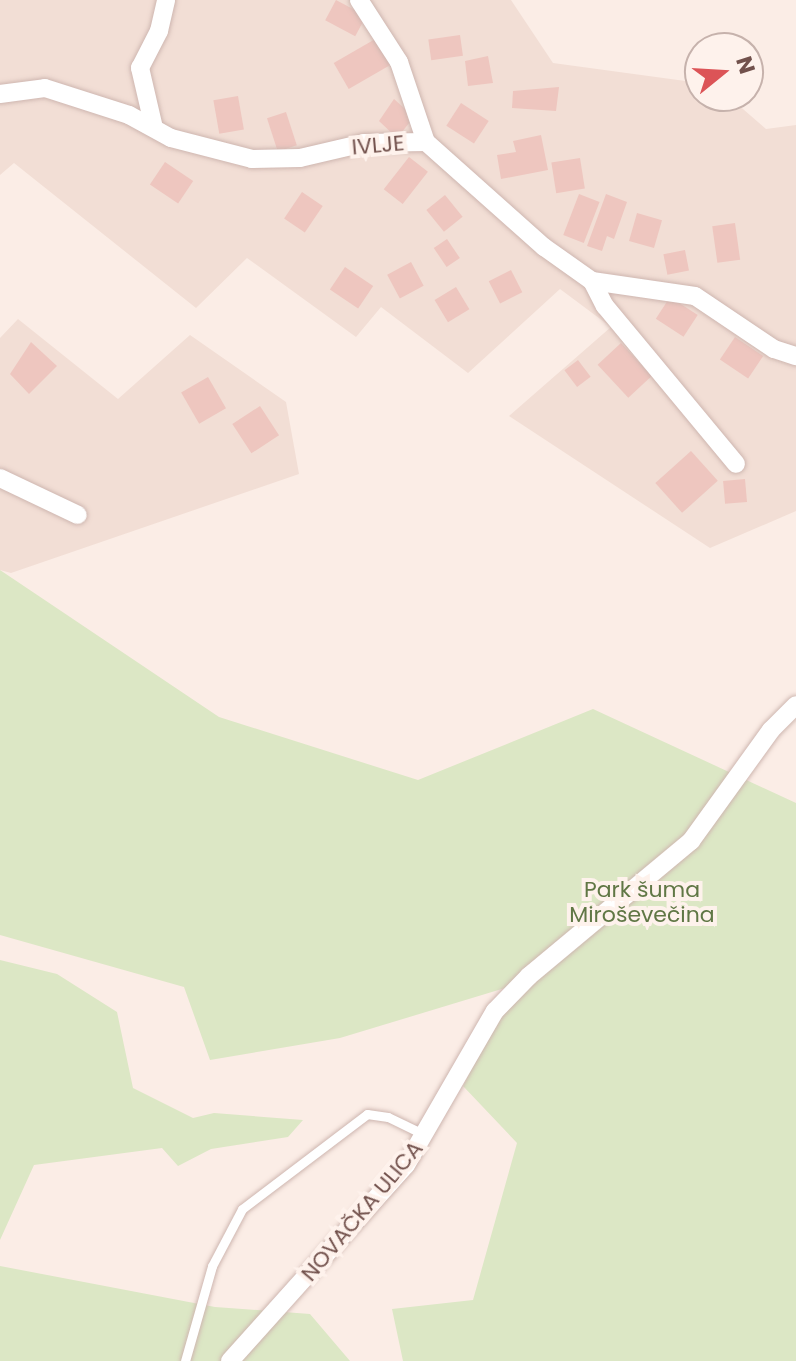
<!DOCTYPE html>
<meta charset="utf-8">
<style>
body{margin:0}
#map{position:relative;width:796px;height:1361px;overflow:hidden;background:#fbede6;font-family:Poppins,sans-serif}
div>[style]{position:absolute}
[style*='--x']{left:calc(var(--x)*1px);top:calc(var(--y)*1px);width:calc(var(--w)*1px);rotate:calc(var(--a)*1deg)}
.residential>*{inset:0;background:#f2ded5}
.green>*{inset:0;background:#dce7c5}
.building>*{inset:0;background:#eec6bf;transform-origin:0 0}
.roads{filter:drop-shadow(0 0 2px #ceb6b0) drop-shadow(0 0 2px #ceb6b0)}
.service>*{height:9px;margin:-4.5px;padding:0 4.5px;transform-origin:4.5px;border-radius:4.5px;background:#fff}
.minor>*{height:18px;margin:-9px;padding:0 9px;transform-origin:9px;border-radius:9px;background:#fff}
span{translate:-50% -50%;white-space:nowrap;text-align:center;line-height:1.15;-webkit-text-stroke:8px #fef2ec;paint-order:stroke}
.street-label{font-size:22px;color:#72514c}
.park-label{font-size:22px;color:#607745}
.north{position:absolute;left:684px;top:32px;width:80px;height:80px;box-sizing:border-box;background:#fef2ec;border:2px solid #c6b2ac;border-radius:50%;rotate:72deg;font-size:22px;font-weight:700;line-height:32px;text-align:center;color:#72514c}
.north::after{content:'';display:block;margin:auto;width:28px;height:36px;background:#dc5457;clip-path:polygon(50% 0,100% 100%,50% 72%,0 100%)}
</style>
<div id="map">
<div class="residential">
<i style="clip-path:polygon(0 0,511px 0,553px 63px,700px 83px,700px 96px,728px 96px,766px 129px,796px 125px,796px 511px,710px 548px,509px 416px,611px 327px,560px 289px,468px 373px,381px 307px,356px 337px,247px 258px,196px 308px,14px 163px,0 175px)"></i>
<i style="clip-path:polygon(18px 319px,118px 399px,190px 335px,286px 402px,299px 474px,11px 573px,0 570px,0 338px)"></i>
</div>
<div class="green">
<i style="clip-path:polygon(0 570px,219px 717px,418px 780px,593px 709px,796px 803px,796px 1361px,403px 1361px,392px 1309px,473px 1300px,517px 1143px,463px 1086px,512px 986px,340px 1038px,210px 1060px,184px 987px,0 935px)"></i>
<i style="clip-path:polygon(0 960px,57px 974px,117px 1012px,133px 1088px,193px 1118px,214px 1113px,303px 1120px,288px 1137px,211px 1149px,178px 1166px,162px 1148px,34px 1165px,0 1240px)"></i>
<i style="clip-path:polygon(0 1266px,215px 1307px,310px 1314px,350px 1361px,0 1361px)"></i>
</div>
<div class="building">
<i style="left:336px;top:0;width:34px;height:23px;rotate:28deg"></i>
<i style="left:460px;top:35px;width:21px;height:32px;rotate:82deg"></i>
<i style="left:377px;top:38px;width:30px;height:50px;rotate:60deg"></i>
<i style="clip-path:polygon(488px 56px,493px 83px,468px 86px,465px 61px)"></i>
<i style="clip-path:polygon(559px 87px,556px 111px,512px 108px,513px 91px)"></i>
<i style="left:238px;top:96px;width:34px;height:25px;rotate:80deg"></i>
<i style="clip-path:polygon(394px 99px,414px 117px,397px 138px,379px 121px)"></i>
<i style="left:461px;top:103px;width:33px;height:27px;rotate:33deg"></i>
<i style="left:286px;top:112px;width:35px;height:20px;rotate:72deg"></i>
<i style="clip-path:polygon(541px 135px,548px 170px,501px 179px,497px 155px,516px 152px,513px 141px)"></i>
<i style="left:409px;top:157px;width:24px;height:41px;rotate:38deg"></i>
<i style="left:580px;top:158px;width:31px;height:29px;rotate:81deg"></i>
<i style="left:165px;top:162px;width:34px;height:27px;rotate:34deg"></i>
<i style="left:302px;top:192px;width:25px;height:32px;rotate:34deg"></i>
<i style="left:579px;top:194px;width:22px;height:44px;rotate:21deg"></i>
<i style="clip-path:polygon(606px 194px,627px 202px,614px 239px,607px 236px,602px 251px,587px 246px)"></i>
<i style="left:445px;top:195px;width:28px;height:24px;rotate:51deg"></i>
<i style="left:637px;top:213px;width:26px;height:29px;rotate:16deg"></i>
<i style="left:735px;top:223px;width:37px;height:23px;rotate:82deg"></i>
<i style="left:447px;top:239px;width:23px;height:16px;rotate:56deg"></i>
<i style="left:685px;top:250px;width:21px;height:22px;rotate:79deg"></i>
<i style="left:411px;top:262px;width:27px;height:27px;rotate:62deg"></i>
<i style="left:345px;top:267px;width:34px;height:27px;rotate:34deg"></i>
<i style="left:511px;top:270px;width:25px;height:25px;rotate:63deg"></i>
<i style="left:456px;top:287px;width:26px;height:25px;rotate:59deg"></i>
<i style="left:670px;top:297px;width:33px;height:26px;rotate:33deg"></i>
<i style="left:735px;top:337px;width:34px;height:27px;rotate:34deg"></i>
<i style="clip-path:polygon(31px 342px,57px 366px,29px 394px,10px 374px)"></i>
<i style="left:621px;top:343px;width:45px;height:32px;rotate:47deg"></i>
<i style="left:578px;top:360px;width:21px;height:17px;rotate:53deg"></i>
<i style="left:208px;top:377px;width:36px;height:31px;rotate:60deg"></i>
<i style="left:260px;top:406px;width:35px;height:33px;rotate:57deg"></i>
<i style="left:691px;top:451px;width:40px;height:48px;rotate:48deg"></i>
<i style="left:745px;top:479px;width:23px;height:22px;rotate:85deg"></i>
</div>
<div class="roads">
<div class="service">
<i style="--x:185;--y:1361;--w:99;--a:-74.1"></i>
<i style="--x:212;--y:1266;--w:64;--a:-62.2"></i>
<i style="--x:242;--y:1209;--w:157;--a:-37.2"></i>
<i style="--x:367;--y:1114;--w:21;--a:8"></i>
<i style="--x:388;--y:1117;--w:41;--a:25.9"></i>
</div>
<div class="minor">
<i style="--x:359;--y:0;--w:74;--a:57.2"></i>
<i style="--x:399;--y:62;--w:84;--a:71.4"></i>
<i style="--x:0;--y:94;--w:45;--a:-7.6"></i>
<i style="--x:45;--y:88;--w:88;--a:17.8"></i>
<i style="--x:129;--y:115;--w:48;--a:28.7"></i>
<i style="--x:171;--y:138;--w:84;--a:14.5"></i>
<i style="--x:252;--y:159;--w:48;--a:-1.2"></i>
<i style="--x:300;--y:158;--w:66;--a:-13.2"></i>
<i style="--x:364;--y:143;--w:62;--a:-0.9"></i>
<i style="--x:426;--y:142;--w:158;--a:41.7"></i>
<i style="--x:544;--y:247;--w:59;--a:35.3"></i>
<i style="--x:592;--y:281;--w:104;--a:8.3"></i>
<i style="--x:695;--y:296;--w:95;--a:33.9"></i>
<i style="--x:774;--y:349;--w:23;--a:18"></i>
<i style="--x:154;--y:128;--w:62;--a:-103.1"></i>
<i style="--x:140;--y:68;--w:42;--a:-62.8"></i>
<i style="--x:159;--y:31;--w:32;--a:-77"></i>
<i style="--x:592;--y:281;--w:28;--a:63"></i>
<i style="--x:605;--y:306;--w:205;--a:50.3"></i>
<i style="--x:0;--y:478;--w:86;--a:25.4"></i>
<i style="--x:230;--y:1361;--w:263;--a:-48.1"></i>
<i style="--x:406;--y:1165;--w:178;--a:-60"></i>
<i style="--x:495;--y:1011;--w:49;--a:-45.8"></i>
<i style="--x:529;--y:976;--w:211;--a:-39.8"></i>
<i style="--x:691;--y:841;--w:137;--a:-54.2"></i>
<i style="--x:771;--y:730;--w:35;--a:-45"></i>
</div>
</div>
<div class="street-label">
<span style="left:378px;top:145px;rotate:-5deg">IVLJE</span>
<span style="left:362px;top:1211px;rotate:-50deg">NOVAČKA ULICA</span>
</div>
<div class="park-label">
<span style="left:642px;top:902px">Park šuma<br>Miroševečina</span>
</div>
<div class="north">N</div>
</div>
